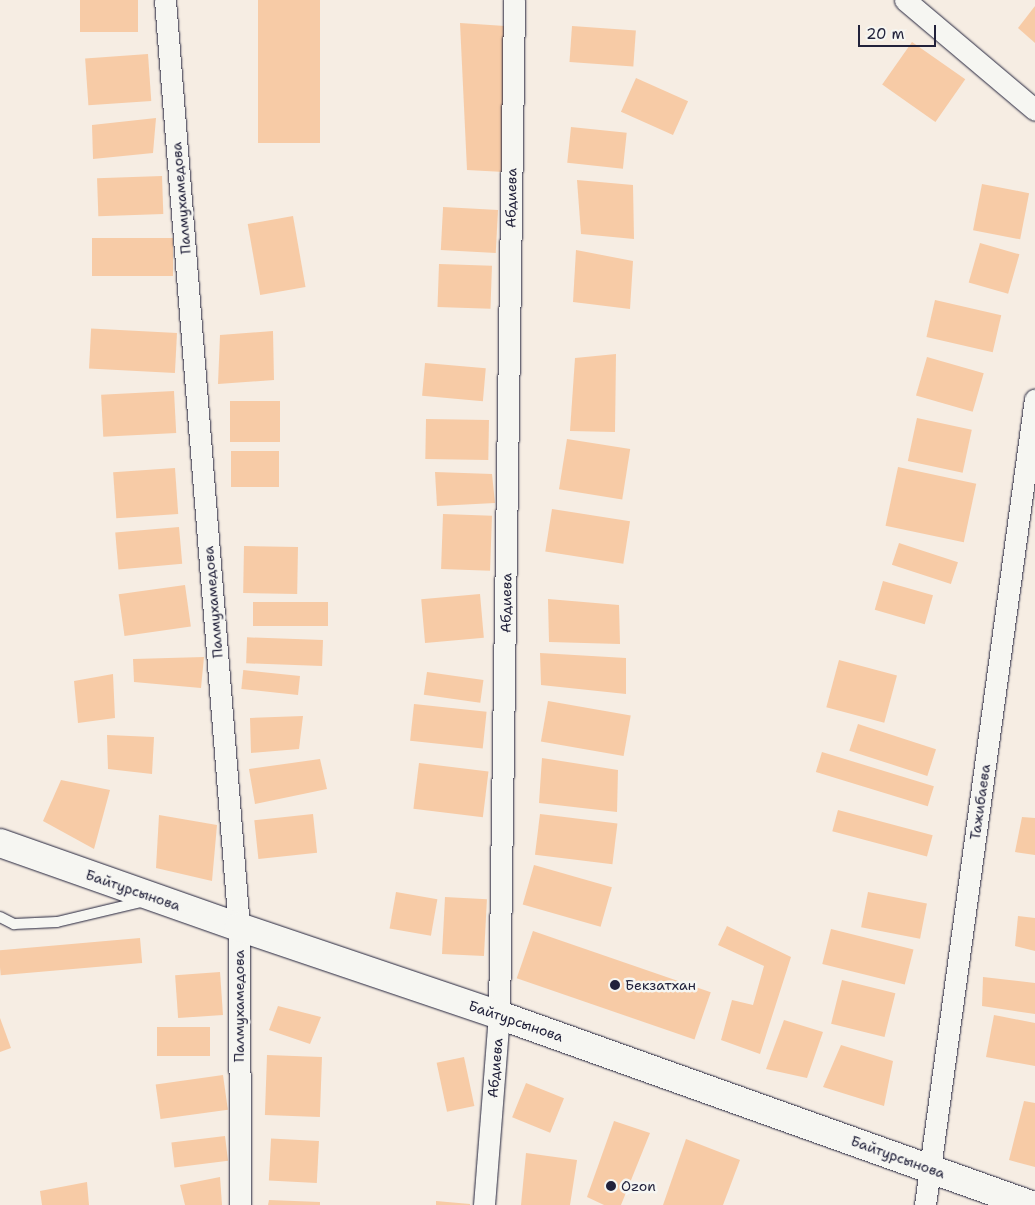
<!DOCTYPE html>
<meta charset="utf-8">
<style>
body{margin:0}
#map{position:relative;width:1035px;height:1205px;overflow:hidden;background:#f6ede3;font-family:"Shantell Sans",sans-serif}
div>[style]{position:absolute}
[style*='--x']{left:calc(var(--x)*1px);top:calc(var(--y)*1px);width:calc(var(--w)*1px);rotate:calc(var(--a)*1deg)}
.building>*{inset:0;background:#f7cba6;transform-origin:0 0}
.roads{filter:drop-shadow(0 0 1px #22223b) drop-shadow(0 0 1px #22223b)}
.lane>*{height:10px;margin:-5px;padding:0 5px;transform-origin:5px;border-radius:5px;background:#f6f6f2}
.street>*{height:21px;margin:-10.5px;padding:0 10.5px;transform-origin:10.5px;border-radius:10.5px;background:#f6f6f2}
.secondary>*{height:28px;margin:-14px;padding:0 14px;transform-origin:14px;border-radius:14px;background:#f6f6f2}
.dots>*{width:14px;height:14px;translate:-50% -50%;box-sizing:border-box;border:2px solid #f6f6f2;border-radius:50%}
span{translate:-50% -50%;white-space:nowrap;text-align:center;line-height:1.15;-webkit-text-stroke:5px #f6f6f2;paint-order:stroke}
.street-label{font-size:14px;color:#22223b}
.poi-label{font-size:14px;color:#22223b}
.left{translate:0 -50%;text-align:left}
.scale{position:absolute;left:858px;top:25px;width:78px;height:22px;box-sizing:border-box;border:2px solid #22223b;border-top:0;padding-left:6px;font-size:15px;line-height:18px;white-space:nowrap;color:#22223b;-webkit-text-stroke:4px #f6f6f2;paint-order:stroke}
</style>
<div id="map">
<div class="building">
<i style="left:80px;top:0;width:58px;height:32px"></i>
<i style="left:258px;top:0;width:62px;height:143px"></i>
<i style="clip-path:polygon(1035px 6px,1035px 43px,1018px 28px)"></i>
<i style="clip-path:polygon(460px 23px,505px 26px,504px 172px,467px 170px)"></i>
<i style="left:572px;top:26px;width:64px;height:36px;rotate:4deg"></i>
<i style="left:912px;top:42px;width:65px;height:52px;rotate:35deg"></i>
<i style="left:148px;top:54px;width:47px;height:63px;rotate:86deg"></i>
<i style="left:636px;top:78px;width:57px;height:37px;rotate:24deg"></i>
<i style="clip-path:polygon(156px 118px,153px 153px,93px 159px,92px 125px)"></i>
<i style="left:571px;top:127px;width:56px;height:36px;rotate:6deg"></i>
<i style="left:162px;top:176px;width:38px;height:65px;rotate:88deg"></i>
<i style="clip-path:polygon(577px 180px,633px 185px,634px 239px,581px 234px)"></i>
<i style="left:982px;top:184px;width:48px;height:47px;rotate:11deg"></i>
<i style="left:498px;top:210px;width:43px;height:55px;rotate:93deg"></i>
<i style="left:293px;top:216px;width:72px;height:46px;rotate:80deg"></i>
<i style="left:173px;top:238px;width:38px;height:81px;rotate:90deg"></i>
<i style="left:980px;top:243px;width:41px;height:41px;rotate:16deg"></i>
<i style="clip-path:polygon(576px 250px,633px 261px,630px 309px,573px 302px)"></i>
<i style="left:439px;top:264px;width:53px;height:43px;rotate:2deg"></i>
<i style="left:935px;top:300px;width:68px;height:38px;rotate:13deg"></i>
<i style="clip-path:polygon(273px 331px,274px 380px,218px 384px,220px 335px)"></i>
<i style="left:177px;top:333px;width:40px;height:86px;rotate:93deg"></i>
<i style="clip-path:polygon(616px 354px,615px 432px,570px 431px,575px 358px)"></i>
<i style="left:927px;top:357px;width:59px;height:40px;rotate:16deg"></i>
<i style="left:425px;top:363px;width:61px;height:33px;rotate:5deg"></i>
<i style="left:174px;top:391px;width:42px;height:73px;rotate:87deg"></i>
<i style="left:280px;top:401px;width:41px;height:50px;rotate:90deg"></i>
<i style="left:917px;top:418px;width:56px;height:44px;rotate:12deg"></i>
<i style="left:426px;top:419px;width:63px;height:40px;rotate:1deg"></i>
<i style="left:567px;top:439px;width:64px;height:51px;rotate:9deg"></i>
<i style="left:279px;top:451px;width:36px;height:48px;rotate:90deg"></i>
<i style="left:898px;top:467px;width:80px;height:60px;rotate:12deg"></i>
<i style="left:175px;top:468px;width:46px;height:62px;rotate:86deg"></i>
<i style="clip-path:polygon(435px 472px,492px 474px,495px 503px,437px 506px)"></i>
<i style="left:552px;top:509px;width:79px;height:43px;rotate:9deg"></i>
<i style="left:443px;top:514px;width:49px;height:55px;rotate:2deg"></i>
<i style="left:179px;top:527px;width:37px;height:64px;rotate:85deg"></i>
<i style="left:899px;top:543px;width:62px;height:23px;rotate:18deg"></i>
<i style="left:244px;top:546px;width:54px;height:47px;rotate:1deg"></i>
<i style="left:883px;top:581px;width:52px;height:30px;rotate:16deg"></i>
<i style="left:185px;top:585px;width:42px;height:67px;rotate:82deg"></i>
<i style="left:480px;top:594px;width:44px;height:59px;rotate:85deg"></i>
<i style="clip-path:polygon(548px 599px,619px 605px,620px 644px,549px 642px)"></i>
<i style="left:328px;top:602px;width:24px;height:75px;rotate:90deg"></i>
<i style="left:323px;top:640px;width:26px;height:76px;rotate:92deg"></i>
<i style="clip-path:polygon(540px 653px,626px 658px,626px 694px,541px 685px)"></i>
<i style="clip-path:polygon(204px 657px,201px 688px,134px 682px,133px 659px)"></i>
<i style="left:839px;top:660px;width:60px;height:49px;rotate:15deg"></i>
<i style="left:427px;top:672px;width:57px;height:23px;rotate:8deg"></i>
<i style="clip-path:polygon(113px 674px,115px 718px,78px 723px,74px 681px)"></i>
<i style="left:300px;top:676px;width:19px;height:57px;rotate:96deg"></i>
<i style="left:548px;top:701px;width:84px;height:41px;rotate:10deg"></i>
<i style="left:414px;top:704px;width:73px;height:37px;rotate:6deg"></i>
<i style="clip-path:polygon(303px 716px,299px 749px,251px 753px,250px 718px)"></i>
<i style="left:858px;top:724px;width:82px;height:28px;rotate:18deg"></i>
<i style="clip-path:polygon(107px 735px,154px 737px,152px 774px,108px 769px)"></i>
<i style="left:822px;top:752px;width:117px;height:21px;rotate:17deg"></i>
<i style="clip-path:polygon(542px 758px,618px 770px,617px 812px,539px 803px)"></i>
<i style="clip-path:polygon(320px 759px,327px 789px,255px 804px,249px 769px)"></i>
<i style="left:419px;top:763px;width:70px;height:46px;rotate:7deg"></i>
<i style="clip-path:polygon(61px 780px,110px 790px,94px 849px,43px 821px)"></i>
<i style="left:838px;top:810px;width:98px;height:22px;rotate:15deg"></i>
<i style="left:313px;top:814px;width:39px;height:59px;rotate:84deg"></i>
<i style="left:540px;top:814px;width:78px;height:41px;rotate:7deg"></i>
<i style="clip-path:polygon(159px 815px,217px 825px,212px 881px,156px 868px)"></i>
<i style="clip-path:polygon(1022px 817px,1035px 818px,1035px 855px,1015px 852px)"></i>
<i style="left:534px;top:865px;width:81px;height:41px;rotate:16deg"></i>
<i style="left:396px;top:892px;width:42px;height:37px;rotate:10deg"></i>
<i style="left:868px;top:892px;width:60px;height:36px;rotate:11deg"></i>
<i style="left:445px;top:897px;width:42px;height:57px;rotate:3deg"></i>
<i style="clip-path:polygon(1018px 916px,1035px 918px,1035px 951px,1015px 946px)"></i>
<i style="clip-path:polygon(727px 926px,791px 957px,760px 1054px,721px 1040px,732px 1000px,753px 1005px,764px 966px,718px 945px)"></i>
<i style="left:831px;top:929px;width:85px;height:36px;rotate:14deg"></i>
<i style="left:533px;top:931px;width:188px;height:50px;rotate:19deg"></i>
<i style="left:140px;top:938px;width:25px;height:142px;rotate:85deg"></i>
<i style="left:220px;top:972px;width:43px;height:45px;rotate:86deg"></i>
<i style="clip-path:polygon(983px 977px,1035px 983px,1035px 1014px,982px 1006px)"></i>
<i style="left:842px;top:980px;width:55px;height:45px;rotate:14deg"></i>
<i style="clip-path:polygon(278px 1006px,321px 1017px,310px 1044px,269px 1030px)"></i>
<i style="clip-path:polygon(994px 1015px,1035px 1023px,1035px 1066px,986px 1057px)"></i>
<i style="clip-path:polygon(0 1018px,11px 1048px,0 1052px)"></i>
<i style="clip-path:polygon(784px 1020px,823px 1032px,807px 1078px,766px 1069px)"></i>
<i style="left:210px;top:1027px;width:29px;height:53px;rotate:90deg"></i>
<i style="clip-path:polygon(841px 1045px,893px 1061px,884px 1106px,823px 1087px)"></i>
<i style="left:267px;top:1055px;width:55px;height:60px;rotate:2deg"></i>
<i style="left:464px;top:1057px;width:50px;height:28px;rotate:78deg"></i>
<i style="left:223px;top:1075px;width:35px;height:68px;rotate:82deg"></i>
<i style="left:526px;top:1083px;width:41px;height:37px;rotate:22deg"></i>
<i style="clip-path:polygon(1024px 1101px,1035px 1103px,1035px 1167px,1009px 1160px)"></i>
<i style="clip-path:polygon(614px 1121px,650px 1133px,621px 1205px,604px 1205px,587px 1197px)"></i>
<i style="left:225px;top:1136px;width:25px;height:54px;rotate:83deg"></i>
<i style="clip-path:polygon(686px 1139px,740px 1160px,723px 1205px,663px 1205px)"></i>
<i style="left:319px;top:1141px;width:42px;height:48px;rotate:93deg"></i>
<i style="clip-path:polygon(526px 1153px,577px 1160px,570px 1205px,521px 1205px)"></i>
<i style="clip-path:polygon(220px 1177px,222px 1205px,185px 1205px,180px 1185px)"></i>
<i style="clip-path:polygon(87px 1182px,89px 1205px,42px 1205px,40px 1191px)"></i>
<i style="clip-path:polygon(269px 1200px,320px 1202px,320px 1205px,268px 1205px)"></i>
<i style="clip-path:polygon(436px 1201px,470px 1204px,470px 1205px,436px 1205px)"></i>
</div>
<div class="roads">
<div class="lane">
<i style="--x:0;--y:917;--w:16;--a:27"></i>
<i style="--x:14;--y:924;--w:43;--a:-2.7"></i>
<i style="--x:57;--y:922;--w:90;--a:-13.4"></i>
</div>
<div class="street">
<i style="--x:165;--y:0;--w:930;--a:85.44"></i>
<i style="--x:239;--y:927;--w:278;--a:89.8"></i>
<i style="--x:905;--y:0;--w:170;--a:40.2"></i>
<i style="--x:484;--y:1205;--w:191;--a:-85.5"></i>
<i style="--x:499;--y:1015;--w:1015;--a:-89.15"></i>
<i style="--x:925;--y:1205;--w:813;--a:-82.23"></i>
</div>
<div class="secondary">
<i style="--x:0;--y:843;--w:253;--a:19.4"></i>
<i style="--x:239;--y:927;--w:274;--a:18.7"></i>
<i style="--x:499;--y:1015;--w:565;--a:19.65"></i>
</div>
</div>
<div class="dots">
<i style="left:615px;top:985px;background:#22223b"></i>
<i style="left:611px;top:1186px;background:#22223b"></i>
</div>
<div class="street-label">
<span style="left:181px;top:198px;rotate:-95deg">Палмухамедова</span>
<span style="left:511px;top:198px;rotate:-89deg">Абдиева</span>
<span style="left:213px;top:602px;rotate:-95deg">Палмухамедова</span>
<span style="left:506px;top:603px;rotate:-89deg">Абдиева</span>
<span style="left:980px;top:802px;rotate:-82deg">Тажибаева</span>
<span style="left:133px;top:890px;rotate:19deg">Байтурсынова</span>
<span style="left:239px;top:1006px;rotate:-90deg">Палмухамедова</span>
<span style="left:516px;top:1021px;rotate:19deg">Байтурсынова</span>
<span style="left:495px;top:1068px;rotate:-85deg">Абдиева</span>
<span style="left:898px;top:1157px;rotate:20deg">Байтурсынова</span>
</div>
<div class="poi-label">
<span class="left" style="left:625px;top:985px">Бекзатхан</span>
<span class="left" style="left:621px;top:1186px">Ozon</span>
</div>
<div class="scale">20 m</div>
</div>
